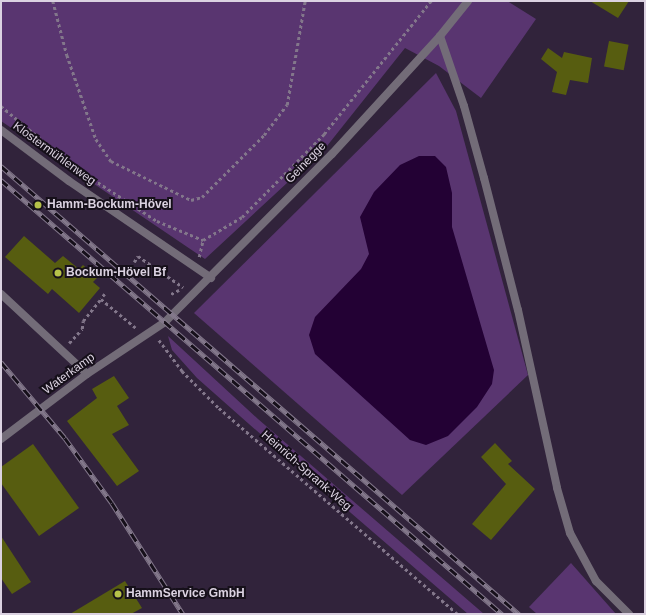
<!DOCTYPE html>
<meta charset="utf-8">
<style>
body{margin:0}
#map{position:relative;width:646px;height:615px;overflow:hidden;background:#31233b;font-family:Arial,sans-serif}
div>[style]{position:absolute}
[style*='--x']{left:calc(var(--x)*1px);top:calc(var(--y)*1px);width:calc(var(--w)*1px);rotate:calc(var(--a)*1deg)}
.green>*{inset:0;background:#593570}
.water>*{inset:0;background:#230134}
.building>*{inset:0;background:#575d10;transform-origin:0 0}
.path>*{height:2.5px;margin-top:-1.25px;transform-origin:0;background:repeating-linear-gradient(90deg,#83778b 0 3px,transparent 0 6px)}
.service>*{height:8px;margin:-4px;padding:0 4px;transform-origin:4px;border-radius:4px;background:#736c78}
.minor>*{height:8px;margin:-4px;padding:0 4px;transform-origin:4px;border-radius:4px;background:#736c78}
.tertiary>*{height:8px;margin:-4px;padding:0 4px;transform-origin:4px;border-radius:4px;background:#736c78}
.rail>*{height:4.5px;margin-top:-2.25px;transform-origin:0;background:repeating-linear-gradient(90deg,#16101a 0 9px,#83788b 0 18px);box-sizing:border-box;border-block:1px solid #83788b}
.dots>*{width:11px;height:11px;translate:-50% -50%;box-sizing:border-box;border:2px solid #16101a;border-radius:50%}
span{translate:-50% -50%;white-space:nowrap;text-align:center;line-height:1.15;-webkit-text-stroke:4px #16101a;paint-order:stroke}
.street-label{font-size:12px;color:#dbd2e1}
.poi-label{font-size:12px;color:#dbd2e1;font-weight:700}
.left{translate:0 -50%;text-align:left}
.frame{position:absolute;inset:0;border:2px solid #dbd2e1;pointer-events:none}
</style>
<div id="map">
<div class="green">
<i style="clip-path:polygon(1px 1px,507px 1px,536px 19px,481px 98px,439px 66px,405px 48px,327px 146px,205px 259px,1px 121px)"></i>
<i style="clip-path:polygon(436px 73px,456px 111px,528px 375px,402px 495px,194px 313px)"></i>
<i style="clip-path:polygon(168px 336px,258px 419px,484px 614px,468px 614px,300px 469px,197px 378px,172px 350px)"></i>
<i style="clip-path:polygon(571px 563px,616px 614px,537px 614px,529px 607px)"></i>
</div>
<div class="water">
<i style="clip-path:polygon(419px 156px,435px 156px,446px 167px,452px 193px,452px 227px,494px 370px,492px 384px,477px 407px,448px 436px,426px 445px,410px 440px,315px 354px,309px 335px,315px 317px,361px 269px,369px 254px,360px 217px,374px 192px,400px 165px)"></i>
</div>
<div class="building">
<i style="clip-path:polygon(590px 1px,629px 1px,618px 18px)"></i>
<i style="left:609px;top:41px;width:20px;height:26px;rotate:11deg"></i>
<i style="clip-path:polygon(548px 48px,562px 58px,564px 52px,592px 58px,588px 83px,570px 80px,566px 95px,552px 92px,557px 72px,541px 59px)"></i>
<i style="clip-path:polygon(24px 236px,55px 263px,63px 256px,79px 269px,83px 265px,97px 278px,93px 282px,100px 288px,79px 313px,52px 289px,48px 294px,5px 257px)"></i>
<i style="clip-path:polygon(114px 376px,129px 398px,117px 406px,129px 425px,112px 434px,139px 471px,117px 486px,67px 421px,97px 398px,92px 389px)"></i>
<i style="clip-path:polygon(495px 443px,512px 461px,508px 464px,535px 489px,491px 540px,472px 524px,506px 484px,481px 457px)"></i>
<i style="clip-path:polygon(33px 444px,79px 508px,39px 536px,1px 483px,1px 467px)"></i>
<i style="clip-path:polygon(1px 536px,31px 582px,12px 594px,1px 578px)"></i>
<i style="clip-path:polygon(125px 581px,142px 608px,131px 614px,70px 614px)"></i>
</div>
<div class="path">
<i style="--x:53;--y:1;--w:56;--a:75.5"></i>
<i style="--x:67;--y:55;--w:89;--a:71"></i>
<i style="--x:96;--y:139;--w:27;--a:56"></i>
<i style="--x:111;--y:161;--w:89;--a:26"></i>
<i style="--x:191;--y:200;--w:11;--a:-15"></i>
<i style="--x:202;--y:197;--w:88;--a:-45"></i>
<i style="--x:264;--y:135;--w:38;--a:-53"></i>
<i style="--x:287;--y:105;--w:106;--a:-80.2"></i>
<i style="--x:1;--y:106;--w:94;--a:39.8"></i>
<i style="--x:73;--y:166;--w:100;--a:33.2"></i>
<i style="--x:157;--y:221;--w:50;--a:22.4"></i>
<i style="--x:199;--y:257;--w:17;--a:-77"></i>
<i style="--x:203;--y:240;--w:45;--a:-30.5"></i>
<i style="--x:242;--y:217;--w:117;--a:-45.3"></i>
<i style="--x:324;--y:134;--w:171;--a:-51.2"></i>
<i style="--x:134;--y:262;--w:7;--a:-56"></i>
<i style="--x:138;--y:256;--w:55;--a:34.6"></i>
<i style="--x:105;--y:294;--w:6;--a:129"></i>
<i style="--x:101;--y:299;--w:45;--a:39.6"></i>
<i style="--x:171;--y:294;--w:9;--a:-27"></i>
<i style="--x:159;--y:340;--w:39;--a:53"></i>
<i style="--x:182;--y:371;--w:52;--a:45"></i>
<i style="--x:219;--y:408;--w:316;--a:40.8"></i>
<i style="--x:69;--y:343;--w:19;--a:-47"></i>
<i style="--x:82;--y:329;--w:8;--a:-83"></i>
<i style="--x:83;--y:321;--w:28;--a:-51"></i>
</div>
<div class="service">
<i style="--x:440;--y:36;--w:74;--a:71.1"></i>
<i style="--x:464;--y:106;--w:75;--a:74.5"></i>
<i style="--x:484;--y:178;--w:136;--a:75.6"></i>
<i style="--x:518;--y:310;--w:182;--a:77.6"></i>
<i style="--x:557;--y:488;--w:47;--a:73.9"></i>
<i style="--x:570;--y:533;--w:55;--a:61.6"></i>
<i style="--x:596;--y:581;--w:47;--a:45"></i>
<i style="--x:1;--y:294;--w:117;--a:42.9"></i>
</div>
<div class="minor">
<i style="--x:1;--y:130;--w:85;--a:36.9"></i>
<i style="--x:69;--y:181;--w:172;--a:34.3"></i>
</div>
<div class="tertiary">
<i style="--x:1;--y:439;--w:108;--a:-37.1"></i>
<i style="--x:87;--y:374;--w:94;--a:-33.7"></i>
<i style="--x:165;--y:322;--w:237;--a:-45.2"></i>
<i style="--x:332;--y:154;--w:160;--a:-47.5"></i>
<i style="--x:440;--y:36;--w:45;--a:-51.3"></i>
</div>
<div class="rail">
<i style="--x:1;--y:166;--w:685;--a:40.86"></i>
<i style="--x:1;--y:180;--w:663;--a:40.9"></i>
<i style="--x:1;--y:362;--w:99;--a:49.9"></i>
<i style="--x:65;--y:438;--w:80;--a:54.1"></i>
<i style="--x:112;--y:503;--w:132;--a:57.4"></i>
</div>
<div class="dots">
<i style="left:38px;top:205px;background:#b6c149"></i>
<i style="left:58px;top:273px;background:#b6c149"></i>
<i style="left:118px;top:594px;background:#b6c149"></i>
</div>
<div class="street-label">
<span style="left:54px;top:154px;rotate:36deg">Klostermühlenweg</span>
<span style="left:306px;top:163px;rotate:-46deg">Geinegge</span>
<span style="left:69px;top:374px;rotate:-36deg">Waterkamp</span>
<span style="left:306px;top:471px;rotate:41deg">Heinrich-Sprank-Weg</span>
</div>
<div class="poi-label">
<span class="left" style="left:47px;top:205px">Hamm-Bockum-Hövel</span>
<span class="left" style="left:66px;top:273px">Bockum-Hövel Bf</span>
<span class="left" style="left:126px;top:594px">HammService GmbH</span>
</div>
<div class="frame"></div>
</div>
